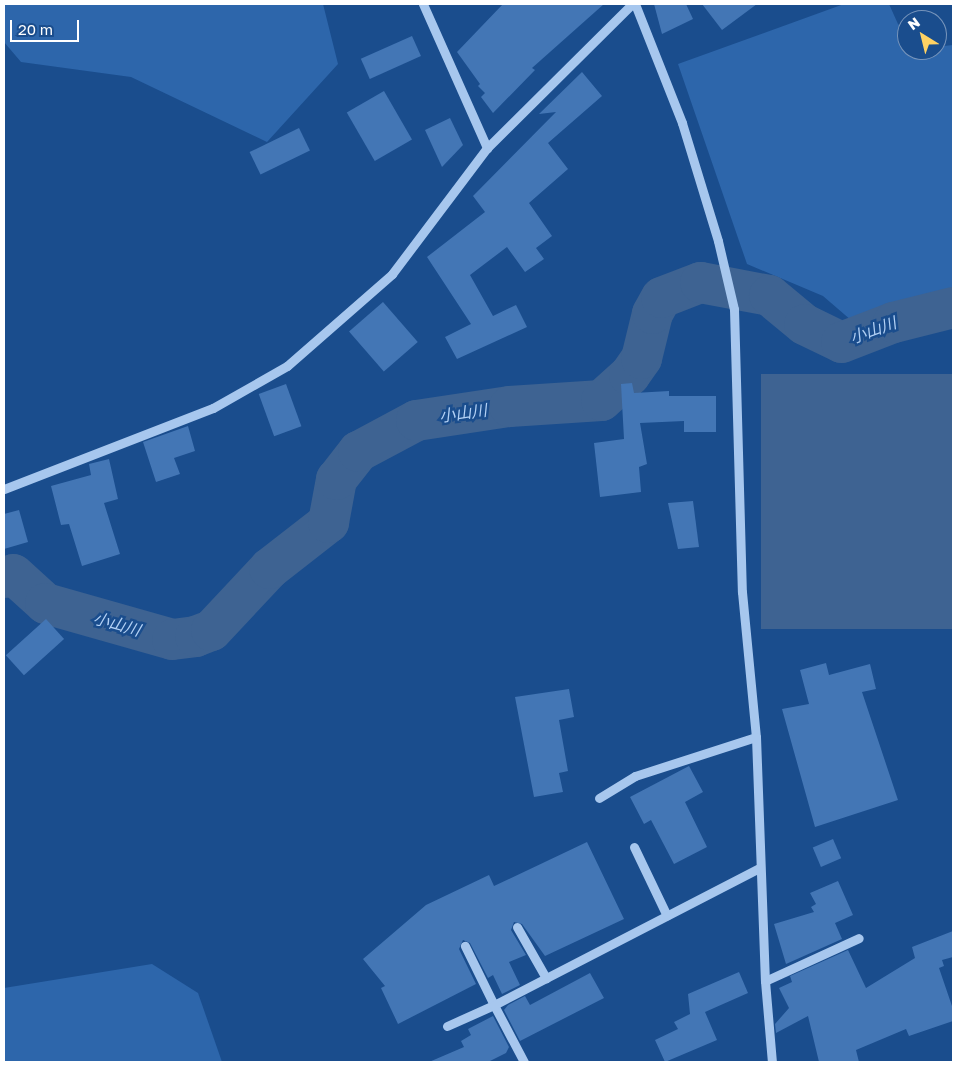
<!DOCTYPE html>
<meta charset="utf-8">
<style>
body{margin:0}
#map{position:relative;width:957px;height:1066px;overflow:hidden;background:#1a4d8d;font-family:"Golos Text","Noto Sans JP",sans-serif}
div>[style]{position:absolute}
[style*='--x']{left:calc(var(--x)*1px);top:calc(var(--y)*1px);width:calc(var(--w)*1px);rotate:calc(var(--a)*1deg)}
.green>*{inset:0;background:#2d66ab}
.water>*{inset:0;background:#3e6392;transform-origin:0 0}
.river>*{height:41px;margin:-20.5px;padding:0 20.5px;transform-origin:20.5px;border-radius:20.5px;background:#3e6392}
.building>*{inset:0;background:#4376b5;transform-origin:0 0}
.minor>*{height:9px;margin:-4.5px;padding:0 4.5px;transform-origin:4.5px;border-radius:4.5px;background:#a7c7ee}
span{translate:-50% -50%;white-space:nowrap;text-align:center;line-height:1.15;-webkit-text-stroke:5px #1a4d8d;paint-order:stroke}
.water-label{font-size:16px;color:#b3d1f5;font-style:italic}
.frame{position:absolute;inset:0;border:5px solid #fff;pointer-events:none}
.north{position:absolute;left:897px;top:10px;width:50px;height:50px;box-sizing:border-box;background:#1a4d8d;border:1px solid #7694bb;border-radius:50%;rotate:324deg;font-size:14px;font-weight:700;line-height:20px;text-align:center;color:#fff}
.north::after{content:'';display:block;margin:auto;width:18px;height:22px;background:#ffd263;clip-path:polygon(50% 0,100% 100%,50% 72%,0 100%)}
.scale{position:absolute;left:10px;top:20px;width:69px;height:22px;box-sizing:border-box;border:2px solid #fff;border-top:0;padding-left:6px;font-size:15px;line-height:18px;white-space:nowrap;color:#fff;-webkit-text-stroke:4px #1a4d8d;paint-order:stroke}
</style>
<div id="map">
<div class="green">
<i style="clip-path:polygon(4px 4px,323px 4px,338px 64px,267px 142px,131px 77px,21px 62px,4px 42px)"></i>
<i style="clip-path:polygon(844px 4px,889px 4px,898px 24px,907px 33px,907px 50px,953px 45px,953px 297px,866px 333px,823px 296px,747px 264px,678px 64px)"></i>
<i style="clip-path:polygon(152px 964px,198px 993px,222px 1062px,4px 1062px,4px 988px)"></i>
</div>
<div class="water">
<i style="left:761px;top:374px;width:192px;height:255px"></i>
</div>
<div class="river">
<i style="--x:4;--y:577;--w:9;--a:-18"></i>
<i style="--x:13;--y:574;--w:43;--a:42.2"></i>
<i style="--x:45;--y:603;--w:132;--a:15.8"></i>
<i style="--x:172;--y:639;--w:23;--a:-7"></i>
<i style="--x:195;--y:636;--w:17;--a:-21"></i>
<i style="--x:211;--y:630;--w:85;--a:-46.9"></i>
<i style="--x:269;--y:568;--w:75;--a:-37.9"></i>
<i style="--x:328;--y:522;--w:44;--a:-79.5"></i>
<i style="--x:336;--y:479;--w:36;--a:-52"></i>
<i style="--x:358;--y:451;--w:66;--a:-28.1"></i>
<i style="--x:416;--y:420;--w:94;--a:-8.6"></i>
<i style="--x:509;--y:406;--w:92;--a:-3.7"></i>
<i style="--x:601;--y:400;--w:38;--a:-42"></i>
<i style="--x:629;--y:375;--w:21;--a:-55"></i>
<i style="--x:641;--y:358;--w:46;--a:-76.3"></i>
<i style="--x:652;--y:313;--w:18;--a:-61"></i>
<i style="--x:661;--y:297;--w:42;--a:-21"></i>
<i style="--x:700;--y:282;--w:70;--a:10.7"></i>
<i style="--x:769;--y:295;--w:45;--a:39.6"></i>
<i style="--x:804;--y:324;--w:41;--a:25.9"></i>
<i style="--x:841;--y:342;--w:56;--a:-21"></i>
<i style="--x:893;--y:322;--w:62;--a:-14"></i>
</div>
<div class="building">
<i style="clip-path:polygon(503px 4px,604px 4px,532px 68px,535px 70px,493px 113px,481px 97px,485px 93px,478px 86px,480px 84px,457px 52px)"></i>
<i style="clip-path:polygon(654px 4px,686px 4px,693px 19px,662px 34px)"></i>
<i style="clip-path:polygon(702px 4px,757px 4px,722px 30px)"></i>
<i style="left:412px;top:36px;width:22px;height:56px;rotate:66deg"></i>
<i style="clip-path:polygon(582px 72px,602px 96px,548px 143px,568px 169px,529px 203px,552px 236px,536px 248px,544px 259px,525px 272px,507px 247px,470px 275px,493px 316px,516px 305px,527px 327px,457px 359px,445px 337px,471px 324px,427px 257px,485px 212px,473px 196px,556px 112px,539px 114px)"></i>
<i style="left:384px;top:91px;width:56px;height:43px;rotate:60deg"></i>
<i style="clip-path:polygon(450px 118px,463px 145px,442px 167px,425px 130px)"></i>
<i style="left:299px;top:128px;width:25px;height:55px;rotate:64deg"></i>
<i style="left:383px;top:302px;width:53px;height:45px;rotate:49deg"></i>
<i style="clip-path:polygon(632px 383px,634px 393px,669px 391px,669px 396px,716px 396px,716px 432px,684px 432px,684px 421px,640px 423px,647px 464px,639px 467px,641px 492px,600px 497px,594px 443px,624px 439px,621px 384px)"></i>
<i style="left:286px;top:384px;width:45px;height:29px;rotate:70deg"></i>
<i style="clip-path:polygon(188px 426px,195px 451px,174px 458px,180px 474px,156px 482px,143px 442px)"></i>
<i style="clip-path:polygon(109px 459px,118px 499px,104px 503px,120px 554px,82px 566px,69px 524px,61px 525px,51px 486px,91px 475px,89px 464px)"></i>
<i style="clip-path:polygon(693px 501px,699px 547px,678px 549px,668px 503px)"></i>
<i style="clip-path:polygon(19px 510px,28px 542px,4px 549px,4px 514px)"></i>
<i style="left:46px;top:619px;width:27px;height:54px;rotate:48deg"></i>
<i style="clip-path:polygon(826px 663px,829px 675px,870px 664px,876px 689px,862px 692px,898px 800px,815px 827px,782px 709px,809px 704px,800px 670px)"></i>
<i style="clip-path:polygon(569px 689px,574px 717px,559px 720px,568px 771px,559px 773px,563px 792px,534px 797px,515px 697px)"></i>
<i style="clip-path:polygon(689px 766px,703px 792px,685px 802px,707px 847px,674px 864px,651px 820px,644px 824px,630px 797px)"></i>
<i style="left:833px;top:839px;width:21px;height:22px;rotate:67deg"></i>
<i style="clip-path:polygon(587px 842px,624px 919px,545px 956px,522px 924px,514px 922px,511px 930px,526px 955px,509px 962px,520px 985px,502px 994px,493px 975px,488px 978px,470px 943px,463px 940px,459px 949px,476px 984px,398px 1024px,381px 988px,385px 986px,363px 959px,426px 905px,489px 875px,494px 886px)"></i>
<i style="clip-path:polygon(838px 881px,853px 915px,835px 923px,842px 939px,786px 964px,774px 924px,814px 912px,811px 907px,816px 904px,810px 893px)"></i>
<i style="clip-path:polygon(953px 931px,953px 957px,942px 960px,944px 966px,939px 968px,953px 1009px,953px 1021px,909px 1036px,906px 1029px,856px 1050px,859px 1062px,819px 1062px,808px 1016px,776px 1033px,775px 1024px,789px 1008px,779px 988px,792px 982px,790px 976px,848px 950px,866px 988px,915px 958px,912px 947px)"></i>
<i style="clip-path:polygon(739px 972px,748px 993px,705px 1012px,717px 1040px,665px 1062px,655px 1040px,678px 1029px,674px 1022px,690px 1014px,688px 994px)"></i>
<i style="clip-path:polygon(590px 973px,604px 998px,520px 1041px,504px 1010px,508px 1005px,525px 996px,530px 1005px)"></i>
<i style="clip-path:polygon(493px 1016px,509px 1047px,506px 1053px,488px 1062px,429px 1062px,464px 1047px,461px 1041px,471px 1035px,468px 1029px)"></i>
</div>
<div class="minor">
<i style="--x:423;--y:4;--w:158;--a:66"></i>
<i style="--x:635;--y:4;--w:128;--a:68.4"></i>
<i style="--x:682;--y:123;--w:123;--a:73"></i>
<i style="--x:718;--y:241;--w:70;--a:76.8"></i>
<i style="--x:734;--y:309;--w:283;--a:88.4"></i>
<i style="--x:742;--y:592;--w:146;--a:84.5"></i>
<i style="--x:756;--y:737;--w:244;--a:87.9"></i>
<i style="--x:765;--y:981;--w:81;--a:85.1"></i>
<i style="--x:4;--y:489;--w:224;--a:-21.2"></i>
<i style="--x:213;--y:408;--w:85;--a:-29.6"></i>
<i style="--x:287;--y:366;--w:140;--a:-41.2"></i>
<i style="--x:392;--y:274;--w:158;--a:-53"></i>
<i style="--x:487;--y:148;--w:204;--a:-44.8"></i>
<i style="--x:599;--y:798;--w:42;--a:-31.4"></i>
<i style="--x:635;--y:776;--w:127;--a:-17.9"></i>
<i style="--x:634;--y:847;--w:76;--a:64.4"></i>
<i style="--x:517;--y:927;--w:59;--a:60.4"></i>
<i style="--x:765;--y:981;--w:103;--a:-24.6"></i>
<i style="--x:447;--y:1026;--w:51;--a:-24.1"></i>
<i style="--x:494;--y:1005;--w:66;--a:-116.2"></i>
<i style="--x:524;--y:1062;--w:64;--a:-117.8"></i>
<i style="--x:494;--y:1005;--w:299;--a:-27.3"></i>
</div>
<div class="water-label">
<span style="left:873px;top:330px;rotate:-20deg">小山川</span>
<span style="left:463px;top:413px;rotate:-8deg">小山川</span>
<span style="left:117px;top:624px;rotate:16deg">小山川</span>
</div>
<div class="frame"></div>
<div class="north">N</div>
<div class="scale">20 m</div>
</div>
